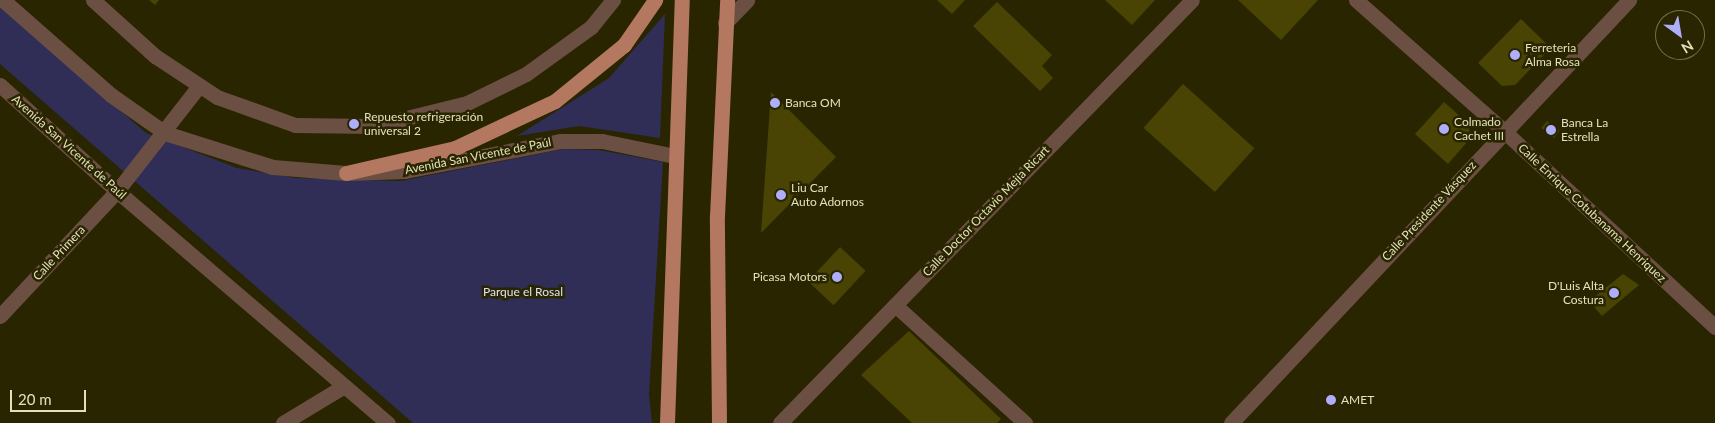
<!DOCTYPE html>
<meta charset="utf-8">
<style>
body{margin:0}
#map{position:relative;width:1715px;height:423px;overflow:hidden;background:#292500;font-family:Lato,sans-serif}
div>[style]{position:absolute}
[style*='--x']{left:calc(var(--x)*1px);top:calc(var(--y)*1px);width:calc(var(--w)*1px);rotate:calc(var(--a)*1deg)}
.green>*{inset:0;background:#302e56}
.building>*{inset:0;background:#494404;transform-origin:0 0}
.minor>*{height:15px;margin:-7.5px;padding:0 7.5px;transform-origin:7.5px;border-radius:7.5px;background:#6c4f43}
.major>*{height:15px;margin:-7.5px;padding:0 7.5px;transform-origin:7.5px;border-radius:7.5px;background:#b3785f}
.dots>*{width:14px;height:14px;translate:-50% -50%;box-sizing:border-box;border:2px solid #292500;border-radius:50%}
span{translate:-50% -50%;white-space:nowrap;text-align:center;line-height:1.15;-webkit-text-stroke:5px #292500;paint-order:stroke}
.poi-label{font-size:12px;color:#e4e1bd}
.left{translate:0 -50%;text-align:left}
.right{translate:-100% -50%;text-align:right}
.street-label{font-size:12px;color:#e4e1bd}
.park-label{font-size:12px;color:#e0e1f5}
.north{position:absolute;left:1655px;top:10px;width:50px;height:50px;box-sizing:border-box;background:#292500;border:1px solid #74704c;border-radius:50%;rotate:148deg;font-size:14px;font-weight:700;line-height:20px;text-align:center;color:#e4e1bd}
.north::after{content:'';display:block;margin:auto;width:18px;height:22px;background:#afaefa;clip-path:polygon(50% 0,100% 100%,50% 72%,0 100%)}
.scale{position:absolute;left:10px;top:390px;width:76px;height:22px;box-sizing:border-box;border:2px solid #e4e1bd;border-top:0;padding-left:6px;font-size:15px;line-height:18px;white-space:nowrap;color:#e4e1bd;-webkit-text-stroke:4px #292500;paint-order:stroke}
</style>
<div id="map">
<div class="green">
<i style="clip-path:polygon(0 6px,146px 133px,237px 168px,296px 178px,401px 181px,564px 149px,599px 150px,663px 162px,649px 394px,652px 423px,413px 423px,0 64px)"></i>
<i style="clip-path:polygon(665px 14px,660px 138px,579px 126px,517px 136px,609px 78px)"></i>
</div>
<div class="building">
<i style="clip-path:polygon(149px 0,159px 0,155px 5px)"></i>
<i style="clip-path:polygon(937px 0,965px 0,952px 14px)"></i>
<i style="clip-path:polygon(1105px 0,1155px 0,1132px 25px)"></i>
<i style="clip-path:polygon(1238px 0,1318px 0,1281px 40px)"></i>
<i style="clip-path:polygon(997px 2px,1052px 55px,1042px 66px,1053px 78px,1040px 91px,973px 26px)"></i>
<i style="clip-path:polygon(1521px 19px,1551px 48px,1515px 85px,1502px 86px,1478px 63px)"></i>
<i style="left:1183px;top:84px;width:96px;height:59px;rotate:42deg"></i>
<i style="clip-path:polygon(771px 92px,836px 157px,761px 233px)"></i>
<i style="clip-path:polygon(1444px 102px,1470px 125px,1468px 141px,1448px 164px,1415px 134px)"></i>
<i style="left:1547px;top:121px;width:16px;height:9px;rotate:38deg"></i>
<i style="left:840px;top:247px;width:35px;height:47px;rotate:43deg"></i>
<i style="clip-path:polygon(1623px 274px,1639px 285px,1602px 316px,1589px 301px)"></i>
<i style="clip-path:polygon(909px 331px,1001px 419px,997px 423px,912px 423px,861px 375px)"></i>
</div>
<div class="minor">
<i style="--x:3;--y:0;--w:144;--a:41.3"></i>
<i style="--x:111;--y:95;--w:66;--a:35.1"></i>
<i style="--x:165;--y:133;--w:113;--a:17.5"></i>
<i style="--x:273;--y:167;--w:73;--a:4.7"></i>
<i style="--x:346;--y:173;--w:59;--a:-1.9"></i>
<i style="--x:405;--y:171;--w:159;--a:-10.9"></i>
<i style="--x:561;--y:141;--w:41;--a:0"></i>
<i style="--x:602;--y:141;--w:75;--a:11.6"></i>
<i style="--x:93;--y:0;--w:84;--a:42.1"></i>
<i style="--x:155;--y:56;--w:74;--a:33.5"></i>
<i style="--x:217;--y:97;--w:83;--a:19.7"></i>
<i style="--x:295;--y:125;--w:79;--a:0.7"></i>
<i style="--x:374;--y:126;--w:96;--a:-13.9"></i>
<i style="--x:467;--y:103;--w:66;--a:-26.2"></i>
<i style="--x:526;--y:74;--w:80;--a:-35.9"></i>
<i style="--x:591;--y:27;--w:35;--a:-51"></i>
<i style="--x:1356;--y:0;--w:198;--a:41.5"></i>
<i style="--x:1504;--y:131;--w:288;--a:42.9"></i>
<i style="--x:725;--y:23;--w:32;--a:-46"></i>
<i style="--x:0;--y:85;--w:158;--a:42.2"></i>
<i style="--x:117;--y:191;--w:357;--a:40.6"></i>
<i style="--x:895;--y:305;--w:176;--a:42.2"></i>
<i style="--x:0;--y:316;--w:171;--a:-46.9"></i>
<i style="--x:117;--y:191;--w:133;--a:-52"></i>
<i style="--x:283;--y:423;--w:71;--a:-31.2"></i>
<i style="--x:780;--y:423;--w:590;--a:-45.75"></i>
<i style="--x:1231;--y:423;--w:581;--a:-46.74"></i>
</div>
<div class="major">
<i style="--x:346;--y:173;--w:112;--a:-12.9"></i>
<i style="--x:455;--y:148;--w:110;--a:-25.2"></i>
<i style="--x:555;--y:101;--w:89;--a:-39.1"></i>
<i style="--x:624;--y:45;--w:55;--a:-55.4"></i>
<i style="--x:667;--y:423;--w:423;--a:-88"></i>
<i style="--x:719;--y:423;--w:207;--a:-90.6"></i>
<i style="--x:717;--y:216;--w:216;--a:-87.3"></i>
</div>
<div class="dots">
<i style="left:1515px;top:55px;background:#afaefa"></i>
<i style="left:775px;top:103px;background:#afaefa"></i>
<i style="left:354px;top:124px;background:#afaefa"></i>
<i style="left:1444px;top:129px;background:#afaefa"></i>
<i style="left:1551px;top:130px;background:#afaefa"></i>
<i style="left:781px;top:195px;background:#afaefa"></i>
<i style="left:837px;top:277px;background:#afaefa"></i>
<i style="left:1614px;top:293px;background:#afaefa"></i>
<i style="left:1331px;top:400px;background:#afaefa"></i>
</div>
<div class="poi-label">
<span class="left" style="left:1525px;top:55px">Ferreteria<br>Alma Rosa</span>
<span class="left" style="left:785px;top:103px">Banca OM</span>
<span class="left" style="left:364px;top:124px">Repuesto refrigeración<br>universal 2</span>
<span class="left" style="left:1454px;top:129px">Colmado<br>Cachet III</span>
<span class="left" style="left:1561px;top:130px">Banca La<br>Estrella</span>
<span class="left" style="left:791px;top:195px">Liu Car<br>Auto Adornos</span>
<span class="right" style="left:827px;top:277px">Picasa Motors</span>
<span class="right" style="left:1604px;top:293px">D'Luis Alta<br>Costura</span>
<span class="left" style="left:1341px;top:400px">AMET</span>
</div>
<div class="street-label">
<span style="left:69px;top:147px;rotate:42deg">Avenida San Vicente de Paúl</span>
<span style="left:478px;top:156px;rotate:-11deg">Avenida San Vicente de Paúl</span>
<span style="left:986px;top:211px;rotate:-46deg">Calle Doctor Octavio Mejía Ricart</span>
<span style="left:1429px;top:211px;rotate:-47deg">Calle Presidente Vásquez</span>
<span style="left:1592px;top:213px;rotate:43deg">Calle Enrique Cotubanama Henriquez</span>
<span style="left:59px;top:253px;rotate:-47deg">Calle Primera</span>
</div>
<div class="park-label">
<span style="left:523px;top:292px">Parque el Rosal</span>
</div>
<div class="north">N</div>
<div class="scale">20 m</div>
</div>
